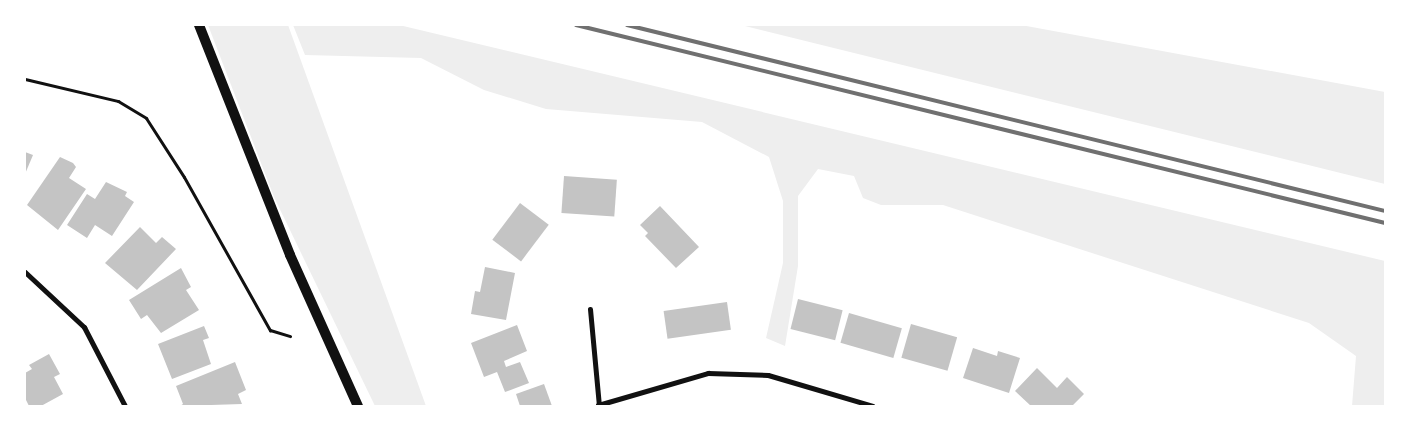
<!DOCTYPE html>
<style>
body{margin:0}
#map{position:relative;width:1410px;height:431px;overflow:hidden;background:#fff;font-family:Quicksand,sans-serif}
div>[style]{position:absolute}
[style*='--x']{left:calc(var(--x)*1px);top:calc(var(--y)*1px);width:calc(var(--w)*1px);rotate:calc(var(--a)*1deg)}
.green>*{inset:0;background:#eee}
.building>*{inset:0;background:#c4c4c4;transform-origin:0 0}
.path>*{height:3px;margin:-1.5px;padding:0 1.5px;transform-origin:1.5px;border-radius:1.5px;background:#111}
.minor>*{height:5px;margin:-2.5px;padding:0 2.5px;transform-origin:2.5px;border-radius:2.5px;background:#111}
.secondary>*{height:10px;margin:-5px;padding:0 5px;transform-origin:5px;border-radius:5px;background:#111}
.rail>*{height:4px;margin:-2px;padding:0 2px;transform-origin:2px;border-radius:2px;background:#707070}
span{translate:-50% -50%;white-space:nowrap;text-align:center;line-height:1.15;-webkit-text-stroke:4.5px #fff;paint-order:stroke}
.frame{position:absolute;inset:0;border:26px solid #fff;pointer-events:none}
</style>
<div id="map">
<div class="green">
<i style="clip-path:polygon(208px 25px,288px 25px,426px 406px,375px 406px,274px 197px)"></i>
<i style="clip-path:polygon(293px 25px,399px 25px,1385px 261px,1385px 406px,1352px 406px,1356px 356px,1309px 323px,943px 205px,881px 205px,863px 198px,854px 176px,818px 169px,798px 196px,798px 266px,785px 346px,766px 338px,783px 263px,783px 201px,769px 157px,702px 122px,546px 109px,484px 90px,421px 58px,305px 55px)"></i>
<i style="clip-path:polygon(741px 25px,1021px 25px,1385px 92px,1385px 184px)"></i>
</div>
<div class="building">
<i style="clip-path:polygon(25px 152px,33px 155px,25px 174px)"></i>
<i style="clip-path:polygon(60px 157px,73px 163px,76px 167px,69px 178px,86px 189px,58px 230px,27px 205px)"></i>
<i style="left:564px;top:176px;width:53px;height:37px;rotate:4deg"></i>
<i style="clip-path:polygon(106px 182px,127px 192px,125px 196px,134px 202px,112px 236px,95px 225px,87px 238px,67px 225px,87px 194px,95px 199px)"></i>
<i style="left:520px;top:203px;width:36px;height:46px;rotate:37deg"></i>
<i style="clip-path:polygon(660px 206px,699px 247px,676px 268px,645px 236px,648px 233px,640px 225px)"></i>
<i style="clip-path:polygon(140px 227px,156px 243px,162px 237px,176px 249px,137px 290px,105px 263px)"></i>
<i style="clip-path:polygon(485px 267px,515px 273px,506px 320px,471px 314px,475px 291px,480px 292px)"></i>
<i style="clip-path:polygon(181px 268px,191px 287px,186px 290px,199px 310px,161px 333px,147px 315px,141px 319px,129px 300px)"></i>
<i style="left:798px;top:299px;width:46px;height:31px;rotate:14deg"></i>
<i style="left:727px;top:302px;width:28px;height:64px;rotate:82deg"></i>
<i style="left:849px;top:313px;width:55px;height:31px;rotate:16deg"></i>
<i style="left:911px;top:324px;width:48px;height:35px;rotate:16deg"></i>
<i style="clip-path:polygon(517px 325px,527px 351px,504px 361px,506px 367px,520px 362px,529px 383px,505px 392px,497px 372px,484px 377px,471px 343px)"></i>
<i style="clip-path:polygon(204px 326px,209px 338px,203px 340px,211px 364px,172px 379px,158px 344px)"></i>
<i style="clip-path:polygon(973px 348px,997px 356px,998px 351px,1020px 358px,1009px 393px,963px 378px)"></i>
<i style="clip-path:polygon(49px 354px,60px 374px,54px 377px,63px 394px,41px 406px,29px 406px,25px 398px,25px 373px,32px 369px,29px 365px)"></i>
<i style="clip-path:polygon(235px 362px,246px 390px,238px 394px,242px 404px,180px 406px,183px 404px,176px 386px)"></i>
<i style="clip-path:polygon(1037px 368px,1057px 388px,1067px 377px,1084px 394px,1072px 406px,1031px 406px,1015px 391px)"></i>
<i style="clip-path:polygon(544px 384px,552px 406px,520px 406px,516px 394px)"></i>
</div>
<div class="path">
<i style="--x:25;--y:79;--w:96;--a:13.3"></i>
<i style="--x:118;--y:101;--w:33;--a:31"></i>
<i style="--x:146;--y:118;--w:70;--a:57.2"></i>
<i style="--x:184;--y:177;--w:176;--a:60.7"></i>
<i style="--x:270;--y:330;--w:21;--a:17"></i>
</div>
<div class="minor">
<i style="--x:25;--y:272;--w:81;--a:43"></i>
<i style="--x:84;--y:327;--w:89;--a:62.6"></i>
<i style="--x:590;--y:309;--w:97;--a:84.7"></i>
<i style="--x:598;--y:405;--w:115;--a:-16.2"></i>
<i style="--x:708;--y:373;--w:60;--a:1.9"></i>
<i style="--x:768;--y:375;--w:109;--a:16.4"></i>
</div>
<div class="secondary">
<i style="--x:199;--y:25;--w:247;--a:68.4"></i>
<i style="--x:290;--y:255;--w:166;--a:65.8"></i>
</div>
<div class="rail">
<i style="--x:576;--y:25;--w:833;--a:13.75"></i>
<i style="--x:627;--y:25;--w:780;--a:13.79"></i>
</div>
<div class="frame"></div>
</div>
